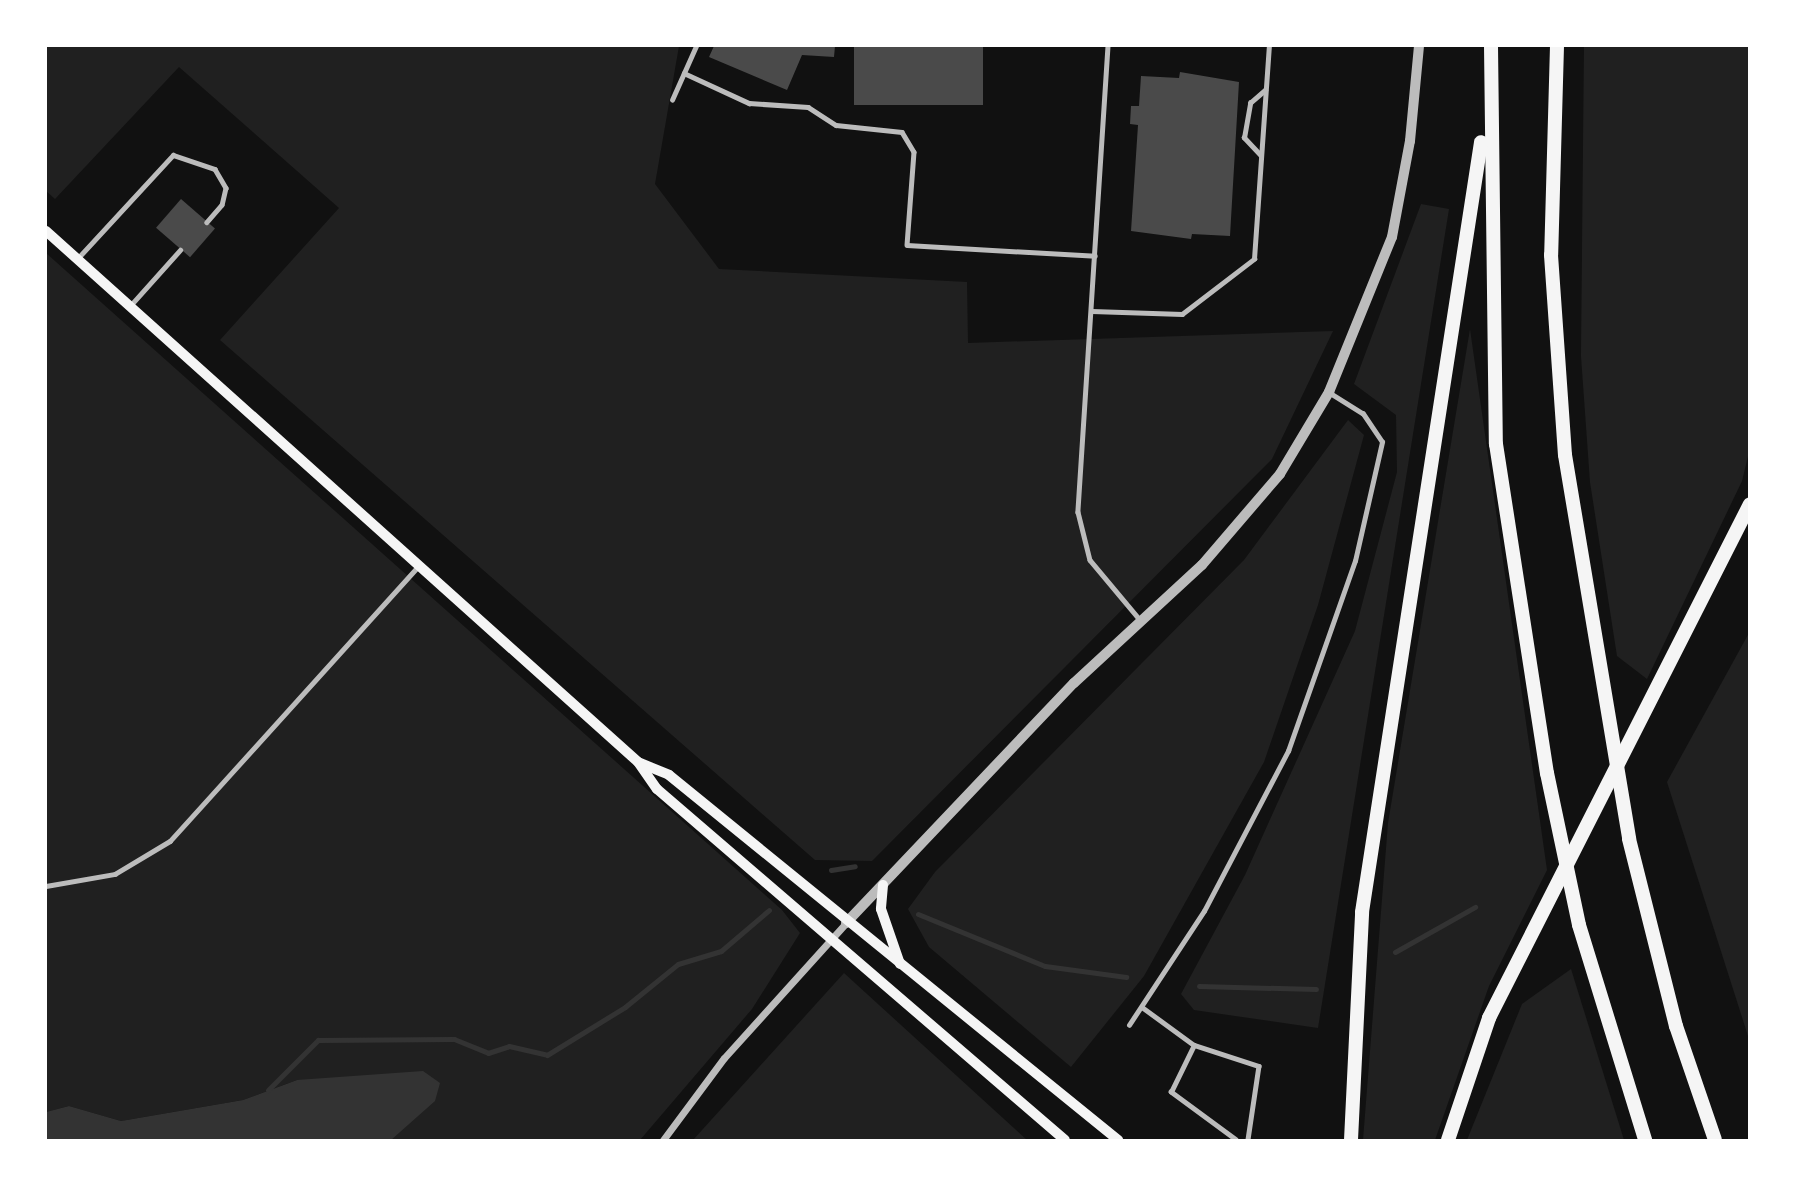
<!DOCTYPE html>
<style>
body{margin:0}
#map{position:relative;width:1795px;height:1186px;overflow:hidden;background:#111;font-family:Inter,sans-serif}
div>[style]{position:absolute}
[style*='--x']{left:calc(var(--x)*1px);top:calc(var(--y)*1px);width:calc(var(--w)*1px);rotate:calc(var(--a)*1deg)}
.green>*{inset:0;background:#202020}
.water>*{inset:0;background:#333}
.stream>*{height:5px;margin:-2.5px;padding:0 2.5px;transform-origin:2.5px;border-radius:2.5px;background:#333}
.building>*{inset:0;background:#4a4a4a;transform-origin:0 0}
.service>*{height:4.5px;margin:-2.25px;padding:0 2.25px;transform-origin:2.25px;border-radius:2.25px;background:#bcbcbc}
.minor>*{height:7px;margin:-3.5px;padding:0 3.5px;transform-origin:3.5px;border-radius:3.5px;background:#bcbcbc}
.tertiary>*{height:10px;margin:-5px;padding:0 5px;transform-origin:5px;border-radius:5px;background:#bcbcbc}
.secondary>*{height:10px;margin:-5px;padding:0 5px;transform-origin:5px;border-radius:5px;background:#f5f5f5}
.motorway>*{height:14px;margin:-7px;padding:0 7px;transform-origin:7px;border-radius:7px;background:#f5f5f5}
span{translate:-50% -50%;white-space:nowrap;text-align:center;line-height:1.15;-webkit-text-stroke:5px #fff;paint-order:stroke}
.frame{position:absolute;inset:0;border:47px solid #fff;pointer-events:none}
</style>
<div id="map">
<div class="green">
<i style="clip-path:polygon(46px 46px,679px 46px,655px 184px,719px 269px,967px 282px,968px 343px,1333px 331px,1272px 459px,872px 861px,815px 860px,220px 340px,339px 208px,179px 67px,55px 199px,46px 191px)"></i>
<i style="clip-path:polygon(1584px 46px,1749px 46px,1749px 452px,1742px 481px,1647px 679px,1617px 656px,1590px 482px,1581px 356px)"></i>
<i style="clip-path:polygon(1421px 204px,1449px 209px,1318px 1028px,1194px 1010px,1181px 994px,1245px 875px,1355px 631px,1397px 472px,1396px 415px,1354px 384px)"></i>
<i style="clip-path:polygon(46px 253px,782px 910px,800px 933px,752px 1009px,640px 1140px,391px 1140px,297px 1080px,243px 1100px,121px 1121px,69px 1106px,46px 1112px)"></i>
<i style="clip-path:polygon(1470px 329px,1547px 870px,1489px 986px,1435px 1140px,1363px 1140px,1388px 823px)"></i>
<i style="clip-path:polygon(1348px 420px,1364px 435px,1318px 605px,1264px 762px,1144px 976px,1071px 1067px,929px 947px,908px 909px,935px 872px,1244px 560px)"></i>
<i style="clip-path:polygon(1749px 633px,1749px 1039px,1667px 782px)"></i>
<i style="clip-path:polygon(1571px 969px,1624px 1140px,1467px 1140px,1522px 1004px)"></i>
<i style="clip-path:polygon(844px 973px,1027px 1140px,693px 1140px)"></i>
</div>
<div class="water">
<i style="clip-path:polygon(423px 1071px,440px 1083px,435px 1101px,391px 1140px,46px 1140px,46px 1112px,69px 1106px,121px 1121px,243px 1100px,297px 1080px)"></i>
</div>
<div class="stream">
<i style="--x:831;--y:870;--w:24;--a:-9"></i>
<i style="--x:918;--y:914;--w:137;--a:22.3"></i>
<i style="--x:1045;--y:966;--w:82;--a:7.7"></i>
<i style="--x:1395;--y:952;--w:92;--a:-29.4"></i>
<i style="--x:1199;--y:986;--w:117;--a:1.5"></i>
<i style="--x:268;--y:1090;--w:71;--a:-45"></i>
<i style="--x:318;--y:1040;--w:136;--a:-0.4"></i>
<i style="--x:454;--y:1039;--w:37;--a:22"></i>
<i style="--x:488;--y:1053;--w:22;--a:-18"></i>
<i style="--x:509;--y:1046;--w:39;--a:13"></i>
<i style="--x:547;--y:1055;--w:92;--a:-31.6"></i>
<i style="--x:625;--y:1007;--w:68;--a:-39.1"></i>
<i style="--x:678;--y:964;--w:45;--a:-16.8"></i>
<i style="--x:721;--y:951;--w:63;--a:-40.5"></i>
</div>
<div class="building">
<i style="clip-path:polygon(714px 46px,835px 46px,834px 57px,802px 55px,787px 90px,709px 57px)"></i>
<i style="left:854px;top:46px;width:129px;height:59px"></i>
<i style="clip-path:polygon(1180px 72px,1239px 82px,1230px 236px,1192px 234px,1191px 239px,1131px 231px,1138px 125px,1130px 124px,1131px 106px,1139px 106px,1141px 76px,1179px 78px)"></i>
<i style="left:181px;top:199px;width:45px;height:38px;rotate:41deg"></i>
</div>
<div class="service">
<i style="--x:1108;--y:46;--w:467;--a:93.7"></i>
<i style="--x:1078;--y:512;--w:49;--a:76"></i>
<i style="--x:1090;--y:560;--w:80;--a:50.1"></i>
<i style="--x:684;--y:73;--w:72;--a:24.8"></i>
<i style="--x:749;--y:103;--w:59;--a:3.9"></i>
<i style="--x:808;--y:107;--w:33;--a:33"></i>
<i style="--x:836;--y:125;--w:66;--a:6.1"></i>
<i style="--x:902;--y:132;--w:23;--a:59"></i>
<i style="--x:914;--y:152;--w:93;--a:94.3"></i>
<i style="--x:907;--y:245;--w:188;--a:3.3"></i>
<i style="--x:672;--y:100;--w:59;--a:-66"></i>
<i style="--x:1261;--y:156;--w:25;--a:-133"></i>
<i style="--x:1244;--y:138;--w:36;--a:-80"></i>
<i style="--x:1250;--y:103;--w:20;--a:-41"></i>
<i style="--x:78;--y:258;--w:140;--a:-47.3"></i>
<i style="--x:173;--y:155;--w:44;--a:18.4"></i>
<i style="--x:215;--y:169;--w:22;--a:60"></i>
<i style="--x:226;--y:188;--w:17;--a:103"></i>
<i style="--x:222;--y:205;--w:23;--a:131"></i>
<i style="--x:130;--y:306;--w:75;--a:-48.2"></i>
<i style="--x:1092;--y:311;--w:90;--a:1.9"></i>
<i style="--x:1182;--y:314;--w:91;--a:-37.4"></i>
<i style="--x:1254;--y:259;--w:214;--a:-86"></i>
<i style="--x:46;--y:886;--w:70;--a:-9.9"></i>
<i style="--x:115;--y:874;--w:64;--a:-31"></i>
<i style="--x:170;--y:841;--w:370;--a:-47.9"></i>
<i style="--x:1142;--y:1007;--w:64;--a:36.2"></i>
<i style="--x:1129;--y:1025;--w:136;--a:-56.7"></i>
<i style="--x:1204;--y:911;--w:181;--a:-62.3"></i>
<i style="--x:1288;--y:751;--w:201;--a:-70.6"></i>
<i style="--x:1355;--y:561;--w:122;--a:-77.2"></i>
<i style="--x:1382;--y:442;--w:34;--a:-124"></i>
<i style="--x:1363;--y:414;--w:40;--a:-148"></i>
<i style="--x:1236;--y:1140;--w:81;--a:-143.6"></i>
<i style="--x:1171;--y:1092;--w:52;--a:-63.9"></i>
<i style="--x:1194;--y:1045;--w:68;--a:17.9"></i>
<i style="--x:1259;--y:1066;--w:75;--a:98.5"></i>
</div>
<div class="minor">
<i style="--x:663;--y:1140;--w:102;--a:-53.4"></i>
<i style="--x:724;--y:1058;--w:182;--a:-47.9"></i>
</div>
<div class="tertiary">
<i style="--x:846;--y:923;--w:331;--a:-46.5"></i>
<i style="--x:1074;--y:683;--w:174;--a:-42.7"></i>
<i style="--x:1202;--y:565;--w:120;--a:-49.4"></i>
<i style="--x:1280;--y:474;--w:96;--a:-59.1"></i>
<i style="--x:1329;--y:392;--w:167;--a:-67.9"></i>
<i style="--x:1392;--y:237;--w:98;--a:-79.4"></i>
<i style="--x:1410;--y:141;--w:95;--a:-84.6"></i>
</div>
<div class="secondary">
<i style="--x:46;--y:231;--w:795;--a:41.89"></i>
<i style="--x:638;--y:762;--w:33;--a:55"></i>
<i style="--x:657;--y:789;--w:538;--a:40.71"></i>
<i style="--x:640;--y:763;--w:31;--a:22"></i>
<i style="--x:669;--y:775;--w:579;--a:39.11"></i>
<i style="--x:883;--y:885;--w:24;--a:95"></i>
<i style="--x:881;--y:909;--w:58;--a:70.9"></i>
</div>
<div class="motorway">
<i style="--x:1491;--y:46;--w:398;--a:89.3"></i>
<i style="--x:1496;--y:444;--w:333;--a:81.2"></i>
<i style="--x:1547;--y:773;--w:155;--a:78.1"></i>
<i style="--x:1579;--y:925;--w:225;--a:72.9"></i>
<i style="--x:1557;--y:46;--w:209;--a:91.6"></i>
<i style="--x:1551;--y:255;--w:200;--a:86"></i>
<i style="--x:1565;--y:455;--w:389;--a:80.5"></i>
<i style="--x:1629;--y:839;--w:193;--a:75.9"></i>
<i style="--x:1676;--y:1026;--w:120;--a:71.1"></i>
<i style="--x:1351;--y:1140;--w:228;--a:-87.2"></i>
<i style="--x:1362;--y:912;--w:779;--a:-81.21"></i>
<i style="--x:1448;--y:1140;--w:129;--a:-71.4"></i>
<i style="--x:1489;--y:1018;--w:576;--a:-63.08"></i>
</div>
<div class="frame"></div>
</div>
